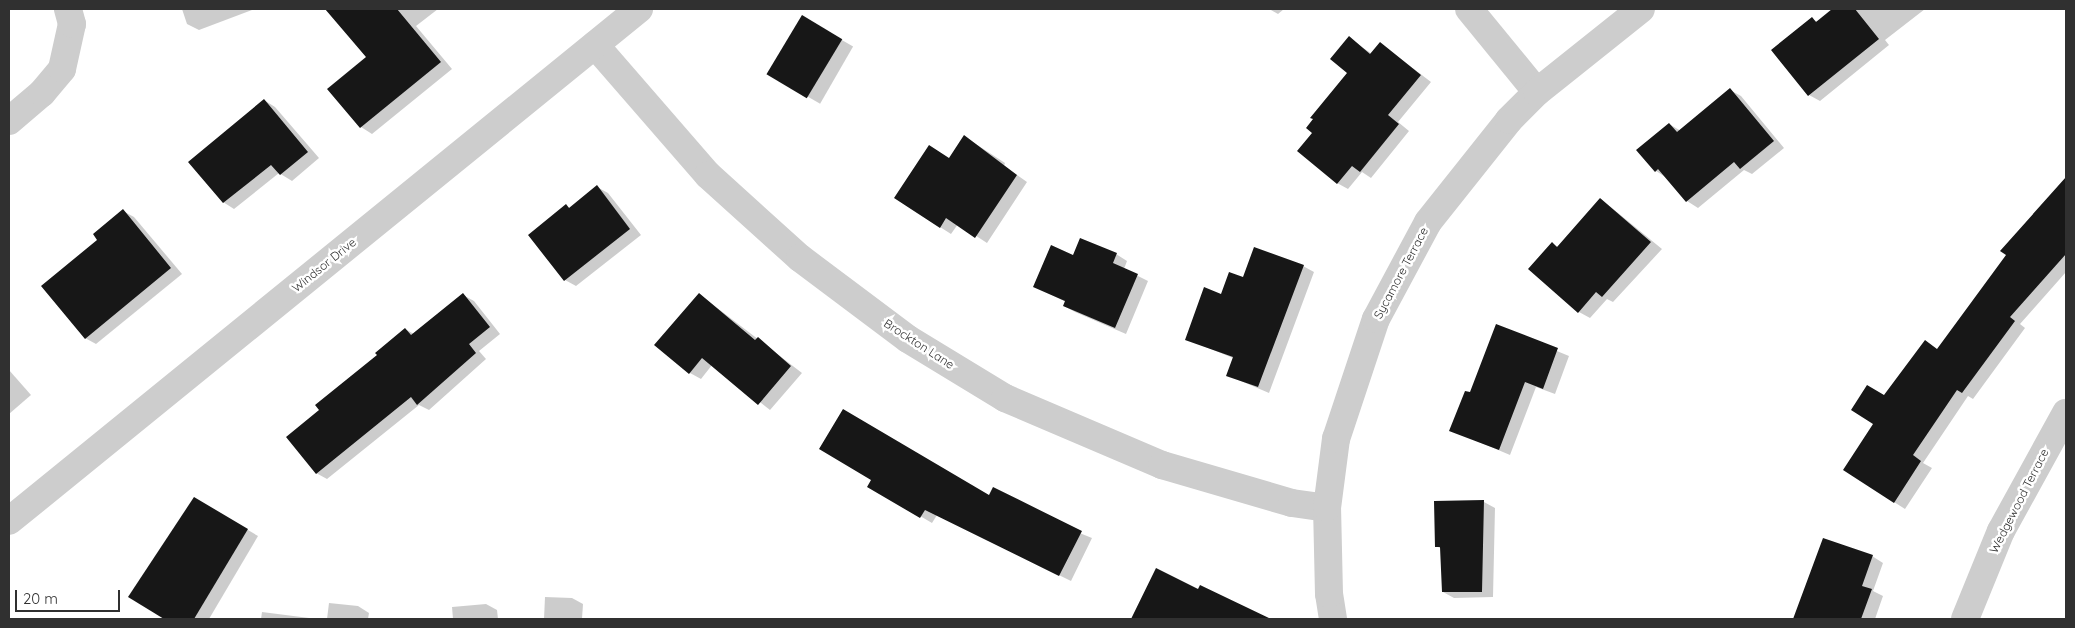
<!DOCTYPE html>
<style>
body{margin:0}
#map{position:relative;width:2075px;height:628px;overflow:hidden;background:#fff;font-family:Quicksand,sans-serif}
div>[style]{position:absolute}
[style*='--x']{left:calc(var(--x)*1px);top:calc(var(--y)*1px);width:calc(var(--w)*1px);rotate:calc(var(--a)*1deg)}
.shadow>*{inset:0;background:#0003;transform-origin:0 0}
.building>*{inset:0;background:#171717;transform-origin:0 0}
.street>*{height:28px;margin:-14px;padding:0 14px;transform-origin:14px;border-radius:14px;background:#cdcdcd}
span{translate:-50% -50%;white-space:nowrap;text-align:center;line-height:1.15;-webkit-text-stroke:5px #fff;paint-order:stroke}
.street-label{font-size:12px;color:#303030}
.frame{position:absolute;inset:0;border:10px solid #303030;pointer-events:none}
.scale{position:absolute;left:15px;top:590px;width:105px;height:22px;box-sizing:border-box;border:2px solid #303030;border-top:0;padding-left:6px;font-size:15px;line-height:18px;white-space:nowrap;color:#303030;-webkit-text-stroke:4px #fff;paint-order:stroke}
</style>
<div id="map">
<div class="shadow">
<i style="clip-path:polygon(182px 9px,252px 9px,252px 10px,199px 30px,187px 24px)"></i>
<i style="clip-path:polygon(327px 9px,438px 9px,416px 26px,452px 69px,372px 134px,361px 127px,329px 89px,367px 58px)"></i>
<i style="clip-path:polygon(1269px 9px,1284px 9px,1278px 14px)"></i>
<i style="clip-path:polygon(1834px 9px,1925px 9px,1885px 40px,1889px 45px,1820px 101px,1809px 95px,1812px 19px,1818px 22px)"></i>
<i style="left:802px;top:17px;width:59px;height:66px;rotate:30deg"></i>
<i style="clip-path:polygon(1349px 38px,1372px 54px,1380px 43px,1431px 82px,1398px 122px,1409px 131px,1371px 178px,1362px 172px,1348px 189px,1337px 183px,1313px 133px,1348px 73px)"></i>
<i style="clip-path:polygon(1730px 90px,1741px 96px,1784px 148px,1752px 174px,1744px 170px,1698px 208px,1687px 201px,1667px 178px,1656px 171px,1669px 124px,1681px 131px)"></i>
<i style="clip-path:polygon(264px 100px,275px 107px,319px 158px,292px 181px,279px 173px,234px 209px,223px 202px)"></i>
<i style="clip-path:polygon(965px 137px,1005px 163px,1004px 166px,1027px 182px,987px 243px,958px 224px,951px 234px,940px 227px,950px 159px)"></i>
<i style="clip-path:polygon(2066px 181px,2066px 272px,2020px 324px,2025px 328px,1973px 399px,1968px 396px,1923px 463px,1932px 468px,1905px 509px,1894px 502px,1874px 424px,1885px 396px,1925px 342px,1938px 350px,2007px 255px,2002px 251px)"></i>
<i style="clip-path:polygon(597px 187px,608px 193px,641px 235px,576px 286px,565px 280px,566px 206px,570px 208px)"></i>
<i style="clip-path:polygon(1601px 199px,1662px 249px,1613px 302px,1607px 299px,1590px 318px,1579px 312px,1552px 244px,1558px 247px)"></i>
<i style="clip-path:polygon(123px 211px,134px 217px,182px 274px,96px 344px,85px 338px,99px 240px)"></i>
<i style="clip-path:polygon(1116px 254px,1127px 261px,1124px 269px,1148px 281px,1126px 334px,1075px 312px,1064px 306px,1066px 302px,1034px 286px,1074px 257px)"></i>
<i style="clip-path:polygon(1303px 266px,1314px 272px,1269px 393px,1227px 375px,1233px 358px,1186px 339px,1222px 295px,1244px 279px)"></i>
<i style="clip-path:polygon(699px 294px,802px 373px,770px 410px,712px 365px,701px 379px,690px 373px)"></i>
<i style="clip-path:polygon(463px 295px,474px 301px,500px 334px,479px 351px,486px 359px,429px 410px,419px 405px,327px 479px,316px 473px,321px 410px,405px 329px,414px 334px)"></i>
<i style="clip-path:polygon(1496px 326px,1569px 356px,1555px 394px,1536px 387px,1510px 455px,1451px 430px,1470px 394px)"></i>
<i style="clip-path:polygon(9px 370px,31px 395px,9px 414px)"></i>
<i style="clip-path:polygon(872px 479px,990px 497px,1092px 538px,1071px 581px,937px 515px,932px 523px,869px 486px)"></i>
<i style="clip-path:polygon(194px 498px,258px 536px,209px 619px,167px 619px,130px 597px)"></i>
<i style="clip-path:polygon(1484px 502px,1495px 508px,1493px 597px,1454px 598px,1443px 592px,1442px 549px,1436px 546px)"></i>
<i style="clip-path:polygon(1872px 556px,1883px 563px,1873px 591px,1883px 596px,1875px 619px,1795px 617px)"></i>
<i style="clip-path:polygon(1156px 570px,1199px 591px,1258px 615px,1256px 619px,1133px 619px)"></i>
<i style="clip-path:polygon(545px 597px,572px 598px,583px 604px,582px 619px,544px 619px)"></i>
<i style="clip-path:polygon(329px 603px,358px 606px,369px 613px,368px 619px,327px 619px)"></i>
<i style="clip-path:polygon(486px 604px,497px 610px,498px 619px,453px 619px,452px 607px)"></i>
<i style="clip-path:polygon(262px 612px,317px 619px,261px 619px)"></i>
</div>
<div class="building">
<i style="clip-path:polygon(325px 9px,397px 9px,441px 62px,360px 128px,327px 89px,366px 57px)"></i>
<i style="clip-path:polygon(1832px 9px,1855px 9px,1879px 39px,1808px 96px,1771px 50px,1812px 17px,1816px 22px)"></i>
<i style="left:802px;top:15px;width:47px;height:69px;rotate:31deg"></i>
<i style="clip-path:polygon(1349px 36px,1370px 54px,1380px 42px,1421px 75px,1388px 115px,1399px 124px,1360px 172px,1352px 166px,1337px 184px,1297px 151px,1312px 133px,1306px 128px,1313px 119px,1310px 118px,1347px 73px,1330px 59px)"></i>
<i style="clip-path:polygon(1730px 88px,1774px 141px,1740px 169px,1734px 162px,1686px 202px,1658px 169px,1655px 172px,1636px 150px,1669px 123px,1677px 132px)"></i>
<i style="clip-path:polygon(264px 99px,308px 152px,280px 175px,271px 165px,223px 203px,188px 162px)"></i>
<i style="clip-path:polygon(964px 135px,1017px 175px,975px 238px,946px 218px,940px 228px,894px 198px,929px 145px,949px 158px)"></i>
<i style="clip-path:polygon(2066px 177px,2066px 254px,2010px 317px,2015px 321px,1962px 393px,1957px 390px,1913px 455px,1921px 461px,1894px 503px,1843px 470px,1873px 424px,1851px 410px,1867px 385px,1884px 395px,1925px 340px,1937px 349px,2006px 255px,2000px 251px)"></i>
<i style="clip-path:polygon(597px 185px,630px 229px,564px 281px,528px 235px,566px 204px,569px 208px)"></i>
<i style="clip-path:polygon(1600px 198px,1651px 242px,1602px 297px,1596px 292px,1578px 313px,1528px 269px,1552px 242px,1557px 247px)"></i>
<i style="clip-path:polygon(123px 209px,171px 268px,85px 339px,41px 286px,97px 240px,93px 234px)"></i>
<i style="clip-path:polygon(1080px 238px,1117px 253px,1113px 263px,1138px 274px,1115px 328px,1063px 306px,1065px 301px,1033px 287px,1051px 245px,1073px 255px)"></i>
<i style="clip-path:polygon(1254px 247px,1304px 265px,1258px 387px,1226px 376px,1233px 357px,1185px 340px,1204px 287px,1221px 294px,1229px 272px,1243px 277px)"></i>
<i style="clip-path:polygon(463px 293px,490px 327px,469px 344px,476px 353px,417px 405px,411px 397px,316px 474px,286px 437px,319px 410px,315px 405px,377px 355px,375px 353px,405px 328px,411px 335px)"></i>
<i style="clip-path:polygon(699px 293px,755px 340px,758px 337px,791px 366px,758px 405px,702px 358px,689px 374px,654px 345px)"></i>
<i style="clip-path:polygon(1496px 324px,1558px 348px,1543px 389px,1525px 382px,1499px 450px,1449px 431px,1465px 391px,1470px 392px)"></i>
<i style="clip-path:polygon(843px 409px,989px 495px,993px 487px,1082px 531px,1059px 576px,925px 510px,920px 518px,867px 487px,871px 480px,819px 449px)"></i>
<i style="clip-path:polygon(194px 497px,248px 529px,194px 619px,164px 619px,128px 597px)"></i>
<i style="clip-path:polygon(1484px 500px,1482px 592px,1442px 592px,1440px 547px,1435px 547px,1434px 501px)"></i>
<i style="clip-path:polygon(1823px 538px,1873px 555px,1862px 586px,1872px 589px,1861px 619px,1793px 619px)"></i>
<i style="clip-path:polygon(1156px 568px,1198px 589px,1200px 585px,1271px 619px,1131px 619px)"></i>
</div>
<div class="street">
<i style="--x:1469;--y:9;--w:107;--a:50.7"></i>
<i style="--x:595;--y:45;--w:172;--a:49"></i>
<i style="--x:708;--y:175;--w:124;--a:42.1"></i>
<i style="--x:800;--y:258;--w:135;--a:36.9"></i>
<i style="--x:908;--y:339;--w:114;--a:31.3"></i>
<i style="--x:1005;--y:398;--w:171;--a:23.1"></i>
<i style="--x:1162;--y:465;--w:135;--a:16.3"></i>
<i style="--x:1292;--y:503;--w:35;--a:8"></i>
<i style="--x:9;--y:121;--w:43;--a:-40.3"></i>
<i style="--x:42;--y:93;--w:31;--a:-50"></i>
<i style="--x:62;--y:69;--w:46;--a:-77.5"></i>
<i style="--x:72;--y:24;--w:16;--a:-105"></i>
<i style="--x:9;--y:521;--w:812;--a:-39.1"></i>
<i style="--x:1333;--y:619;--w:25;--a:-99"></i>
<i style="--x:1329;--y:594;--w:86;--a:-91.3"></i>
<i style="--x:1327;--y:508;--w:70;--a:-82.6"></i>
<i style="--x:1336;--y:439;--w:126;--a:-71.6"></i>
<i style="--x:1376;--y:319;--w:110;--a:-61.8"></i>
<i style="--x:1428;--y:222;--w:130;--a:-51.5"></i>
<i style="--x:1509;--y:120;--w:40;--a:-45"></i>
<i style="--x:1537;--y:92;--w:133;--a:-38.6"></i>
<i style="--x:1965;--y:619;--w:95;--a:-67.8"></i>
<i style="--x:2001;--y:531;--w:135;--a:-61.2"></i>
</div>
<div class="street-label">
<span style="left:324px;top:265px;rotate:-39deg">Windsor Drive</span>
<span style="left:1401px;top:273px;rotate:-62deg">Sycamore Terrace</span>
<span style="left:919px;top:344px;rotate:33deg">Brockton Lane</span>
<span style="left:2019px;top:501px;rotate:-63deg">Wedgewood Terrace</span>
</div>
<div class="frame"></div>
<div class="scale">20 m</div>
</div>
